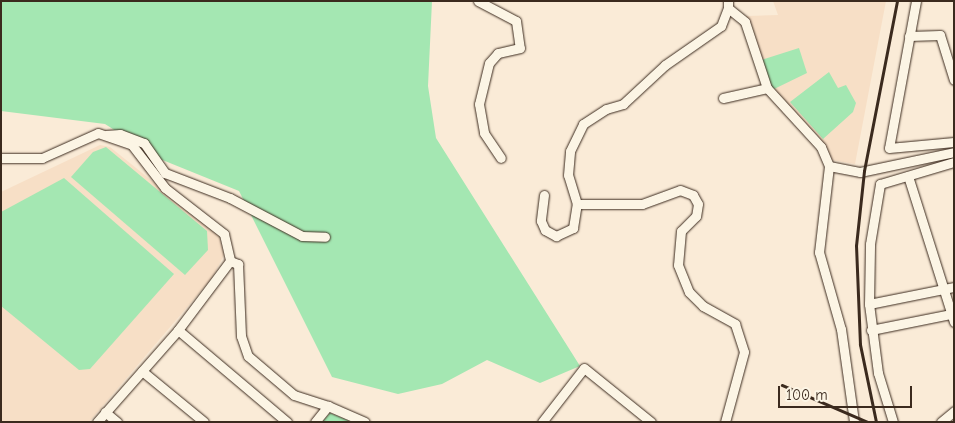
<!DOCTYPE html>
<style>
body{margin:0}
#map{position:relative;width:955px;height:423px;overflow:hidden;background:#faebd7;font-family:"Comic Neue",sans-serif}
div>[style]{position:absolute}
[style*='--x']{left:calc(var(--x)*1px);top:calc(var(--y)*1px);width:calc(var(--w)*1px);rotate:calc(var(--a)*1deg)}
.built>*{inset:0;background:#f7dfc6}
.green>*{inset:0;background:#a4e7b2}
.roads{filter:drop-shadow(0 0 1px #3b2a1e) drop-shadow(0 0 1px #3b2a1e)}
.minor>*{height:9px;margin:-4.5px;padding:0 4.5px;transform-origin:4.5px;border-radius:4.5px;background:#fcf5e5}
.rail>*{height:2.5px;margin:-1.25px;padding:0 1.25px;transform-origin:1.25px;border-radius:1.25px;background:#3b2a1e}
span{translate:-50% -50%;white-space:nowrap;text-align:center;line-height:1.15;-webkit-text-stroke:5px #fcf5e5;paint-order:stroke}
.frame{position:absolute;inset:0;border:2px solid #3b2a1e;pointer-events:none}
.scale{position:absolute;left:778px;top:386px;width:134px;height:22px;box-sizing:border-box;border:2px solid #3b2a1e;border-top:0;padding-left:6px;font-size:15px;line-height:18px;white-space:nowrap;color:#3b2a1e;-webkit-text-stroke:4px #fcf5e5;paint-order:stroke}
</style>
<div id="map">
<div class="built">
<i style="clip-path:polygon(773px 1px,886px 1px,855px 164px,832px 160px,819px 137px,771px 91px,746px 16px,778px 15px)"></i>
<i style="clip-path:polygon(100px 145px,110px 147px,219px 235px,224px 255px,212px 278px,89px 422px,1px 422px,1px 192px)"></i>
</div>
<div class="green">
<i style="clip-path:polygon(1px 1px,432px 1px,428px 86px,436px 138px,580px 366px,540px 383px,487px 360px,442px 384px,398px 394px,332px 377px,239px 191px,160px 159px,105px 124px,1px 111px)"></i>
<i style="clip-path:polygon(799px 48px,807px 73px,772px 90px,761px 60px)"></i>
<i style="clip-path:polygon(829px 72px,838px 88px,846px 85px,856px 103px,853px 112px,823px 139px,790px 102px)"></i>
<i style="clip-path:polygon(106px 147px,207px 231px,208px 250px,185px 275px,71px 177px,93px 152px)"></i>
<i style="clip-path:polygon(64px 178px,174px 274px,90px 369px,79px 370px,1px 306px,1px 212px)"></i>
<i style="clip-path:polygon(330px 413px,352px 422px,322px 422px)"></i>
</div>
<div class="roads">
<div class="minor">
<i style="--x:478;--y:1;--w:43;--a:27.8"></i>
<i style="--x:516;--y:21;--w:27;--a:82"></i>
<i style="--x:520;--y:48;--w:23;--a:167"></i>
<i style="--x:498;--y:53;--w:13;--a:132"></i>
<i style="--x:489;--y:63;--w:42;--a:103.7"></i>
<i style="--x:479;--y:104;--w:29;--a:80"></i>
<i style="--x:484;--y:133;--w:30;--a:56"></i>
<i style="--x:728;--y:1;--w:7;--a:90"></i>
<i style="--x:728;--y:8;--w:22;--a:39"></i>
<i style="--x:745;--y:22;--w:70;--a:71.6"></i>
<i style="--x:767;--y:88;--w:80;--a:47.5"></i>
<i style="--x:821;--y:147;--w:21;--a:67"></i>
<i style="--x:829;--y:166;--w:87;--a:96.6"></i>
<i style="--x:819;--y:252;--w:80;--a:74.1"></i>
<i style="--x:841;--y:329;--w:94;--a:82"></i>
<i style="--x:916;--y:1;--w:149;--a:100.4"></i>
<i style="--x:889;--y:148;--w:65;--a:-5.3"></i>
<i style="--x:909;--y:36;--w:31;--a:-2"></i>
<i style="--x:940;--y:35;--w:47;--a:72.7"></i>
<i style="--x:723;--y:98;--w:45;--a:-12.8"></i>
<i style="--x:106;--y:135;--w:14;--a:-4"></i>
<i style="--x:120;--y:134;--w:26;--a:21"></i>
<i style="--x:144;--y:143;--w:37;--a:55"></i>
<i style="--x:165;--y:173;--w:70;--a:21"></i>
<i style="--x:230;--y:198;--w:81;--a:27.8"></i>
<i style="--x:302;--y:236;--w:23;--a:2"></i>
<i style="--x:1;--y:158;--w:41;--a:0"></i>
<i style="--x:42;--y:158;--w:61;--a:-24.1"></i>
<i style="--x:98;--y:133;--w:36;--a:19"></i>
<i style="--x:132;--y:145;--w:54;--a:52.5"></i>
<i style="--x:165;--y:188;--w:75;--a:37.9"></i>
<i style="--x:224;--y:234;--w:28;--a:77"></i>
<i style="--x:829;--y:166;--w:32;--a:11"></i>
<i style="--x:860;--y:172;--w:96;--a:-12"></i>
<i style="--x:908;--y:176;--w:153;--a:72.5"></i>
<i style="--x:544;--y:195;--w:26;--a:97"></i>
<i style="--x:541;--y:221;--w:10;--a:66"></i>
<i style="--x:545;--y:230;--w:13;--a:29"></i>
<i style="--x:556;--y:236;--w:19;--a:-25"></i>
<i style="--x:573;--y:228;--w:24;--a:-81"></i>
<i style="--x:577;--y:204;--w:30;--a:-107"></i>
<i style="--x:568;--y:175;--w:24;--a:-85"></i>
<i style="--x:570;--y:151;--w:30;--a:-64"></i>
<i style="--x:583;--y:124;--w:27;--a:-33"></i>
<i style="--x:606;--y:109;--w:18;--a:-16"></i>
<i style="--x:623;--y:104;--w:57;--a:-42.9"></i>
<i style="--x:665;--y:65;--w:68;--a:-34.9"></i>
<i style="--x:721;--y:26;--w:19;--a:-69"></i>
<i style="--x:577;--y:204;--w:65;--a:0"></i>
<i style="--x:642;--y:204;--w:40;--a:-20.2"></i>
<i style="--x:680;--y:190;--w:14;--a:21"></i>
<i style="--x:693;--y:195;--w:10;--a:61"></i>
<i style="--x:698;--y:204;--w:12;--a:99"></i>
<i style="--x:696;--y:216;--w:21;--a:135"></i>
<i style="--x:681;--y:231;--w:34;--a:95"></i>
<i style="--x:678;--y:265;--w:29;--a:68"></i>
<i style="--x:689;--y:292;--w:20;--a:45"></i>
<i style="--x:703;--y:306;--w:37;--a:29"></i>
<i style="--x:735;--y:324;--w:29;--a:72"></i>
<i style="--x:744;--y:352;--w:73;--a:105.2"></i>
<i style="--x:869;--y:304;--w:87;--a:-11.3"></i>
<i style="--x:178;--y:330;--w:143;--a:40.2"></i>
<i style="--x:871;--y:330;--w:82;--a:-11.3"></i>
<i style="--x:142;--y:371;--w:80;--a:39.4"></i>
<i style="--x:105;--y:412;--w:16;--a:40"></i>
<i style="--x:97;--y:422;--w:123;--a:-48.6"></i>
<i style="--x:178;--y:330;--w:86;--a:-53"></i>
<i style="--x:230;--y:261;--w:9;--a:21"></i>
<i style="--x:238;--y:264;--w:72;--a:87.6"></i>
<i style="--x:241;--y:336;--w:21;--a:71"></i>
<i style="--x:248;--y:356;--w:60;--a:40.3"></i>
<i style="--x:294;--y:395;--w:36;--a:18"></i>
<i style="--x:315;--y:422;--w:21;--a:-51"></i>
<i style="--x:328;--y:406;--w:40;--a:23.4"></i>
<i style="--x:542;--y:422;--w:68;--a:-52.1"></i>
<i style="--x:584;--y:368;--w:86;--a:38.9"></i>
<i style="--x:893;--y:422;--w:51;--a:-107"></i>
<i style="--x:878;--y:373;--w:70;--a:-97.4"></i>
<i style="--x:869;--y:304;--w:60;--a:-89"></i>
<i style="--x:870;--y:244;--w:61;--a:-80.5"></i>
<i style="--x:880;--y:184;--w:77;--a:-16.6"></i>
<i style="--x:941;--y:422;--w:17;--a:-40"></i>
</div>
</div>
<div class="rail">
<i style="--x:782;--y:385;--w:94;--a:23.3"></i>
<i style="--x:876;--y:422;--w:79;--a:-101.7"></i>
<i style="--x:860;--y:345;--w:99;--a:-92.3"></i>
<i style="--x:856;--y:246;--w:75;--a:-83.9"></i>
<i style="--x:864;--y:171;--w:173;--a:-79"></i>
</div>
<div class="frame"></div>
<div class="scale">100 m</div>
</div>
